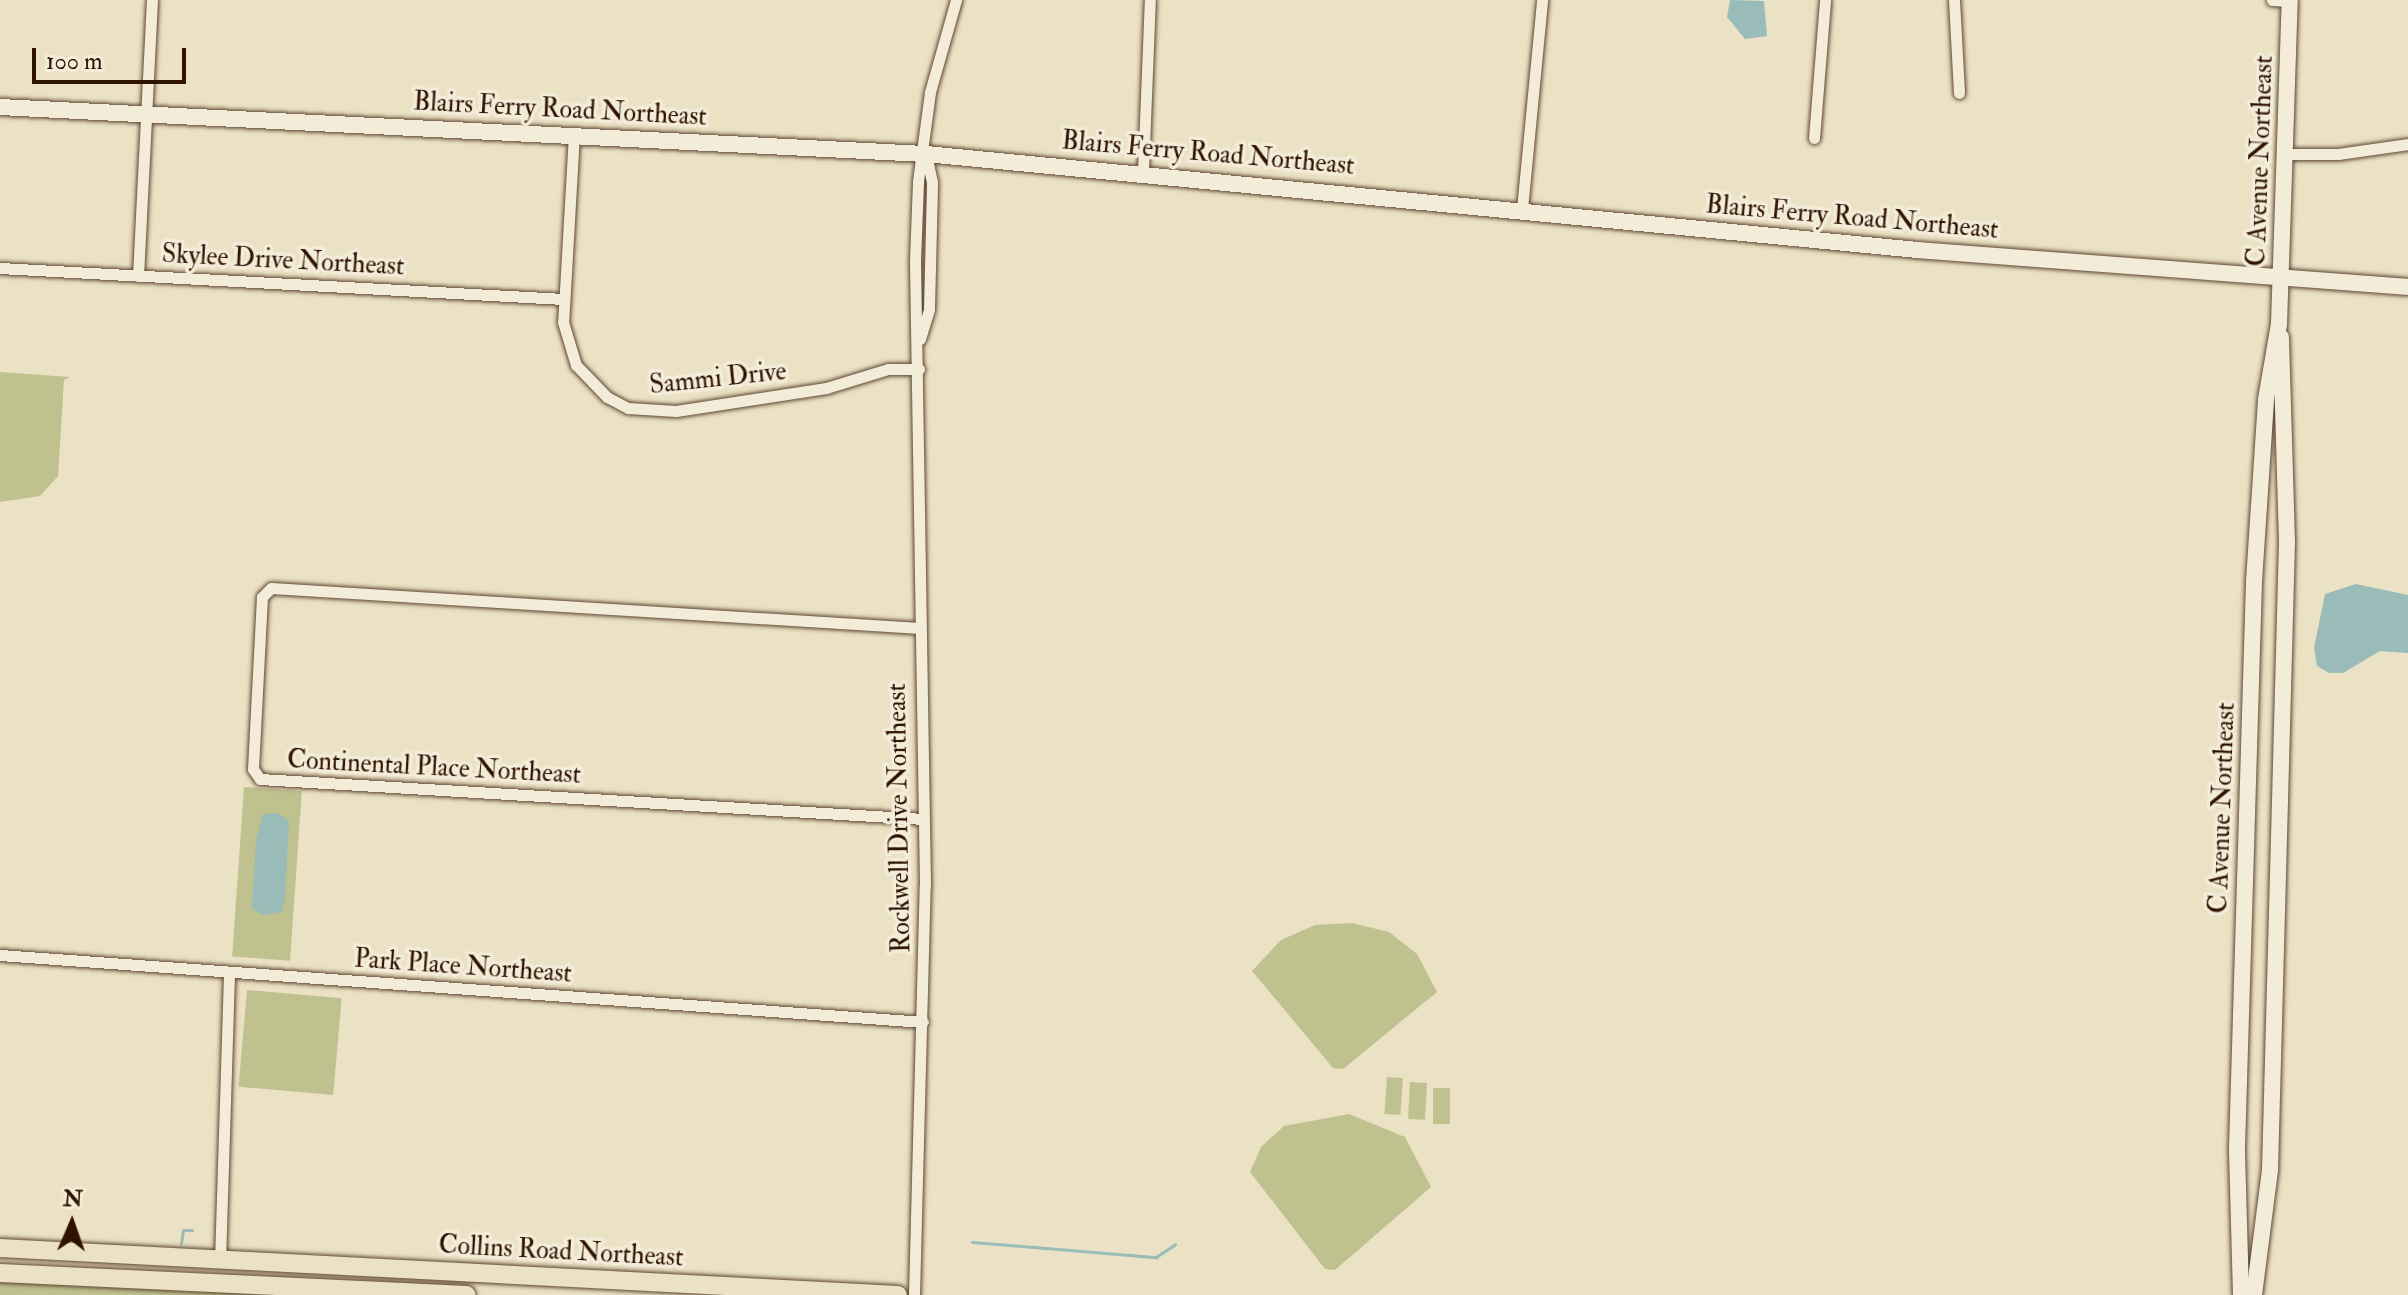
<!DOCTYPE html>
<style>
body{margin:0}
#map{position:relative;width:2408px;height:1295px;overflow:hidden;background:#ebe1c4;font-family:"IM FELL Double Pica",serif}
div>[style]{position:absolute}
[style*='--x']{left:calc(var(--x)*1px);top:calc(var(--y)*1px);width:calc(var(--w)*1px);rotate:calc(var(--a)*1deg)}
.green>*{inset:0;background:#bfc18f;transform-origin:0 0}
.water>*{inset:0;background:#99bcb8}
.stream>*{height:3px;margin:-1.5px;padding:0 1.5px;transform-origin:1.5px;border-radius:1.5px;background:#99bcb8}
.roads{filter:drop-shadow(0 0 2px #5f4632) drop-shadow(0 0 2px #5f4632)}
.minor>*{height:11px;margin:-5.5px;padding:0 5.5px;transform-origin:5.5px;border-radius:5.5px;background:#f2ecd9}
.secondary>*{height:16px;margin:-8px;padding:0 8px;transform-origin:8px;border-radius:8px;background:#f2ecd9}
.trunk>*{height:18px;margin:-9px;padding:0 9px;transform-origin:9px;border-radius:9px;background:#ebe1c4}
span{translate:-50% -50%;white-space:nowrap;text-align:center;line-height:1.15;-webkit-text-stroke:7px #f2ecd9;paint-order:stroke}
.street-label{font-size:26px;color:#301201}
.north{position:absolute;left:32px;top:1183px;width:80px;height:80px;-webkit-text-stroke:6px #f2ecd9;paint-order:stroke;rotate:2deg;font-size:22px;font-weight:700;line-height:32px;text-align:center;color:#301201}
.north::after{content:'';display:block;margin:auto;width:28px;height:36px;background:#301201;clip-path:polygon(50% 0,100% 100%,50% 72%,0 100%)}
.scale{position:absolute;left:32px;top:48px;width:154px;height:36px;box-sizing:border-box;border:4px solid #301201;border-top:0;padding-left:10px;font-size:24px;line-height:28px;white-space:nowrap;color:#301201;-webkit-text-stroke:6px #f2ecd9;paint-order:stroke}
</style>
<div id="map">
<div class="green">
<i style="clip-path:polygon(0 372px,70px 377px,64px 380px,58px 476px,40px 496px,0 502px)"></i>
<i style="left:244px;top:787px;width:58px;height:170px;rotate:4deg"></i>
<i style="clip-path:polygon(1352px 923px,1389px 932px,1417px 954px,1437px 992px,1343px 1069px,1333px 1068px,1252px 971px,1281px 940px,1315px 925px)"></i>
<i style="left:247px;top:990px;width:95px;height:97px;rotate:5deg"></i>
<i style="left:1387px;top:1077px;width:16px;height:37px;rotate:4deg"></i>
<i style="left:1410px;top:1082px;width:17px;height:37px;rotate:3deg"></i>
<i style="left:1433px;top:1088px;width:17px;height:36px"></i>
<i style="clip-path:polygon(1349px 1114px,1405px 1137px,1431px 1187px,1335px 1270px,1325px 1269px,1250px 1172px,1261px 1147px,1284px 1126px)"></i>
<i style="clip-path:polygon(0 1273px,466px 1295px,0 1295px)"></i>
</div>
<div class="water">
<i style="clip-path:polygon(1730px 0,1764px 1px,1767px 36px,1745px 39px,1727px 17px)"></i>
<i style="clip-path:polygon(2356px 584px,2408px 595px,2408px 653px,2380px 651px,2343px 673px,2329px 673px,2317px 666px,2314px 648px,2325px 594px)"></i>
<i style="clip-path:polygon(278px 813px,289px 821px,285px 899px,281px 912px,263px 915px,252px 909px,256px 839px,263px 814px)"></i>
</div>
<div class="stream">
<i style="--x:972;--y:1242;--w:185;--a:4.7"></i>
<i style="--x:1156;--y:1257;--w:23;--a:-34"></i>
<i style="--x:181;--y:1243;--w:13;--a:-81"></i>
<i style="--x:183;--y:1230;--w:9;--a:0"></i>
</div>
<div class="roads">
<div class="minor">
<i style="--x:1954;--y:0;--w:93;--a:86.9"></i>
<i style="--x:2272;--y:0;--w:18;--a:3"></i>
<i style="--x:574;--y:134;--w:188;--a:93.3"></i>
<i style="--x:563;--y:322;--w:45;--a:73.2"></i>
<i style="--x:576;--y:365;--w:45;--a:45.9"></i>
<i style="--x:607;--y:397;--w:24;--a:28"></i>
<i style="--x:628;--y:408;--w:48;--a:3.6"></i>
<i style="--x:676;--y:411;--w:152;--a:-8.7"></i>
<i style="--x:826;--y:388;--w:65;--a:-17"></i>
<i style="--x:888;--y:369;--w:31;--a:0"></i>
<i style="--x:1814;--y:138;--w:138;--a:-85.4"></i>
<i style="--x:2286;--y:154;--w:52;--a:0"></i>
<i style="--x:2338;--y:154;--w:71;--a:-8.1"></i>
<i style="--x:1143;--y:171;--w:171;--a:-87.7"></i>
<i style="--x:1522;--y:209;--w:210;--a:-84.5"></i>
<i style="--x:0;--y:268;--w:564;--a:3.15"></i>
<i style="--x:138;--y:276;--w:276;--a:-87.1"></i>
<i style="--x:920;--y:339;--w:31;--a:-73"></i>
<i style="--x:929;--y:309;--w:127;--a:-88.6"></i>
<i style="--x:932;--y:182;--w:25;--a:-102"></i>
<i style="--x:920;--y:628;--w:650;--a:-176.47"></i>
<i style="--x:271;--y:588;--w:13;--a:135"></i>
<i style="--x:262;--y:597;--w:172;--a:93"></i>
<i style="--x:253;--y:769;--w:12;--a:55"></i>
<i style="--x:260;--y:779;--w:664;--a:3.45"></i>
<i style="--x:0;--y:955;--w:925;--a:4.15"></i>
<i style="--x:220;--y:1261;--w:289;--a:-88.2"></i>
<i style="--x:914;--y:1295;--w:410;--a:-88.5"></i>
<i style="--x:925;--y:885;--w:625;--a:-90.92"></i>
<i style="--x:915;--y:260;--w:79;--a:-87.8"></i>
<i style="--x:918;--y:181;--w:90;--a:-82.3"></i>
<i style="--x:930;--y:92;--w:96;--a:-74.2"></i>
</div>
<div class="secondary">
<i style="--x:0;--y:107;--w:927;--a:2.91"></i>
<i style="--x:926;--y:154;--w:997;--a:5.53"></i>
<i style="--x:1918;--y:250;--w:491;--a:4.3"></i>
<i style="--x:2241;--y:1295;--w:147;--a:-91.6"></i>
<i style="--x:2237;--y:1148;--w:567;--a:-88.28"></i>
<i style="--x:2254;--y:581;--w:182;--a:-86.2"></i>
<i style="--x:2266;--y:399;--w:76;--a:-80.2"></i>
<i style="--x:2279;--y:324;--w:324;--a:-88.1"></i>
<i style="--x:2254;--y:1295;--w:126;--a:-82.7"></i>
<i style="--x:2270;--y:1170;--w:628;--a:-88.45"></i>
<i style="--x:2287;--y:542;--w:205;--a:-91.7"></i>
</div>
<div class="trunk">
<i style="--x:0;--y:1248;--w:899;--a:3"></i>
<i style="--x:0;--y:1273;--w:467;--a:2.7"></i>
</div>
</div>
<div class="street-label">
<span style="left:560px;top:110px;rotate:3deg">Blairs Ferry Road Northeast</span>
<span style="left:1208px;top:154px;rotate:5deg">Blairs Ferry Road Northeast</span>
<span style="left:2261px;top:161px;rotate:-88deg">C Avenue Northeast</span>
<span style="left:1852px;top:218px;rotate:5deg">Blairs Ferry Road Northeast</span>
<span style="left:283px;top:261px;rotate:3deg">Skylee Drive Northeast</span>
<span style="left:718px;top:379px;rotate:-6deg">Sammi Drive</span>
<span style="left:434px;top:768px;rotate:3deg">Continental Place Northeast</span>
<span style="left:2223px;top:808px;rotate:-88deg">C Avenue Northeast</span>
<span style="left:900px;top:818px;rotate:-91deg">Rockwell Drive Northeast</span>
<span style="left:463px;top:967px;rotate:4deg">Park Place Northeast</span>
<span style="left:561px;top:1252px;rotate:3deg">Collins Road Northeast</span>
</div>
<div class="north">N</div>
<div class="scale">100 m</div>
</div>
